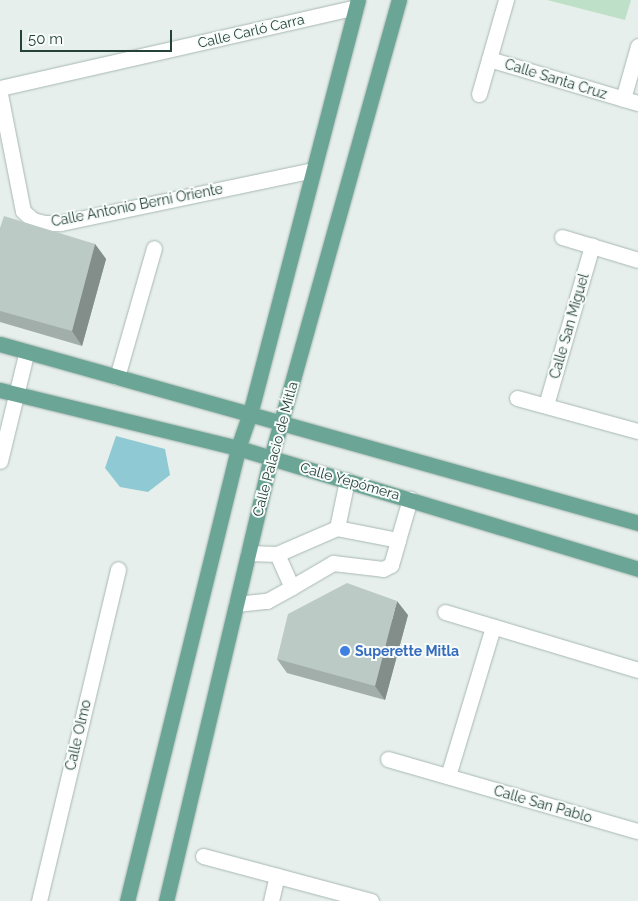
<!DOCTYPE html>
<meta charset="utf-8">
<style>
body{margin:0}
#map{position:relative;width:638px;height:901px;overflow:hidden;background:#e6efeb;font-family:Raleway,sans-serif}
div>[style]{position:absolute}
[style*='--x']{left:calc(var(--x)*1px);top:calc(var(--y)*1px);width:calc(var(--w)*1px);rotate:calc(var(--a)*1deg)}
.green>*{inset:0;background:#bfe0c8}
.water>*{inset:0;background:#8ec9d4}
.roads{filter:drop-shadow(0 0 1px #a8b8b2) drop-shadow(0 0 1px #a8b8b2)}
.minor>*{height:15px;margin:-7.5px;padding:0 7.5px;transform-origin:7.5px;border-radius:7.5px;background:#fff}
.major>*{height:15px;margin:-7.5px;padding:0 7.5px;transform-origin:7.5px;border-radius:7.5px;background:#6aa596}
.wall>*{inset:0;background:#a1aea9}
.shaded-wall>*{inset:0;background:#838d89}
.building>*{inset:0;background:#bbcac4}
.dots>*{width:14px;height:14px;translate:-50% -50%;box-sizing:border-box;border:2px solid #f7fbf9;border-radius:50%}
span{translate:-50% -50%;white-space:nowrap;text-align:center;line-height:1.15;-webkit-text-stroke:4px #f7fbf9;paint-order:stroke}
.street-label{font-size:14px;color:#24423a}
.shop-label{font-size:14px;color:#366cbe;font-weight:700}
.left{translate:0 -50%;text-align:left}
.scale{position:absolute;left:20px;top:30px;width:152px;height:22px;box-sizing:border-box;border:2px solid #24423a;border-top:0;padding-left:6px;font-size:15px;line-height:18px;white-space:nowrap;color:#24423a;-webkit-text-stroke:4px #f7fbf9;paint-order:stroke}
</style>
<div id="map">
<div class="green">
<i style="clip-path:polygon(547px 0,631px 0,625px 20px)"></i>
</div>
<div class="water">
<i style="clip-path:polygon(116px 436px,165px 449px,170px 475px,148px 492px,120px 487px,105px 468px)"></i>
</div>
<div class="roads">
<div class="minor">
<i style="--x:489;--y:59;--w:155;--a:16.5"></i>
<i style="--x:0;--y:88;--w:365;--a:-12.8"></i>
<i style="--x:0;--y:94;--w:119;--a:78.9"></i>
<i style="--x:23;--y:211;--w:13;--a:42"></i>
<i style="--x:33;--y:220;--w:12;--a:14"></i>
<i style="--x:45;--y:223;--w:15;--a:0"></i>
<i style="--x:60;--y:223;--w:258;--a:-11.8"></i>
<i style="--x:479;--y:94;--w:98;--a:-74"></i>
<i style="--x:623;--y:99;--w:55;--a:-74.2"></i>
<i style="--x:562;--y:237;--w:79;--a:16.8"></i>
<i style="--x:117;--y:377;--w:134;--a:-74"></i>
<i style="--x:517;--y:398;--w:125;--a:15.3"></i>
<i style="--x:546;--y:405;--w:166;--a:-73.9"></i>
<i style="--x:0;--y:461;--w:110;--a:-76.3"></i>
<i style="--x:398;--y:540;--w:43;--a:-73.7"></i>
<i style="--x:248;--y:553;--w:29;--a:2"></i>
<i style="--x:277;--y:554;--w:65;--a:-23.4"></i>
<i style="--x:337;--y:528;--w:49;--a:-78.2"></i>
<i style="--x:277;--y:554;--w:36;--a:66"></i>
<i style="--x:292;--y:587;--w:48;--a:-30.3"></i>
<i style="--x:333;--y:563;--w:50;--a:6.8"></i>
<i style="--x:383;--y:569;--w:9;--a:-27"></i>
<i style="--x:391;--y:565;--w:26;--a:-74"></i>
<i style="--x:398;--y:540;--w:62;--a:-168.9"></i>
<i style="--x:236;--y:604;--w:31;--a:-6"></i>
<i style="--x:267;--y:601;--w:29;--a:-29"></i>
<i style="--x:445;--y:612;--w:202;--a:16.7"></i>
<i style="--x:388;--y:759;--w:260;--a:16.1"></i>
<i style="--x:448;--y:776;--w:156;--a:-73.2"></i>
<i style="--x:203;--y:856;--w:174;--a:15"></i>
<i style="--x:39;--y:901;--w:341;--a:-76.6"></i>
<i style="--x:271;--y:901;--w:26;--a:-77"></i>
</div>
<div class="major">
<i style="--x:0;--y:344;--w:663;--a:15.67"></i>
<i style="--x:0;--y:390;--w:245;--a:13.7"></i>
<i style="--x:238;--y:448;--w:418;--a:16.8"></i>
<i style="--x:127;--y:901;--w:466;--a:-76.2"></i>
<i style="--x:238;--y:448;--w:36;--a:-71"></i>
<i style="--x:250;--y:414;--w:428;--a:-75.4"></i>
<i style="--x:166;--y:901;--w:455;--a:-76.7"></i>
<i style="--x:271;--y:458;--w:476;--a:-74.4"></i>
</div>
</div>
<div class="wall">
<i style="clip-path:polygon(0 228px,95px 244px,106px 259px,82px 346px,0 322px)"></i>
<i style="clip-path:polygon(408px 615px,385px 700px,287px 673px,277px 659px)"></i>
</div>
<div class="shaded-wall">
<i style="clip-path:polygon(95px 244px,106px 259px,82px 346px,72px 331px)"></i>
<i style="clip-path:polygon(397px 601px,408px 615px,385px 700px,375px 686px)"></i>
</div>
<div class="building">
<i style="clip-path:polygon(4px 216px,95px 244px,72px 331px,0 311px,0 228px)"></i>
<i style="clip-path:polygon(347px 583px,397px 601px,375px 686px,277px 659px,288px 614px)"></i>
</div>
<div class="dots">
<i style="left:345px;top:651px;background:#3f7fe0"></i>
</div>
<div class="street-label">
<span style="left:251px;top:31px;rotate:-13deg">Calle Carló Carra</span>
<span style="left:556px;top:79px;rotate:17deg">Calle Santa Cruz</span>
<span style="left:137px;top:205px;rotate:-11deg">Calle Antonio Berni Oriente</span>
<span style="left:569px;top:326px;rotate:-74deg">Calle San Miguel</span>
<span style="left:275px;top:449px;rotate:-75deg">Calle Palacio de Mitla</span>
<span style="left:350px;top:481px;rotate:16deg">Calle Yepómera</span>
<span style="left:78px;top:735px;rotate:-77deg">Calle Olmo</span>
<span style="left:543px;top:804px;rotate:16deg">Calle San Pablo</span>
</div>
<div class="shop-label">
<span class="left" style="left:355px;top:651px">Superette Mitla</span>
</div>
<div class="scale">50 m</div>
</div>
